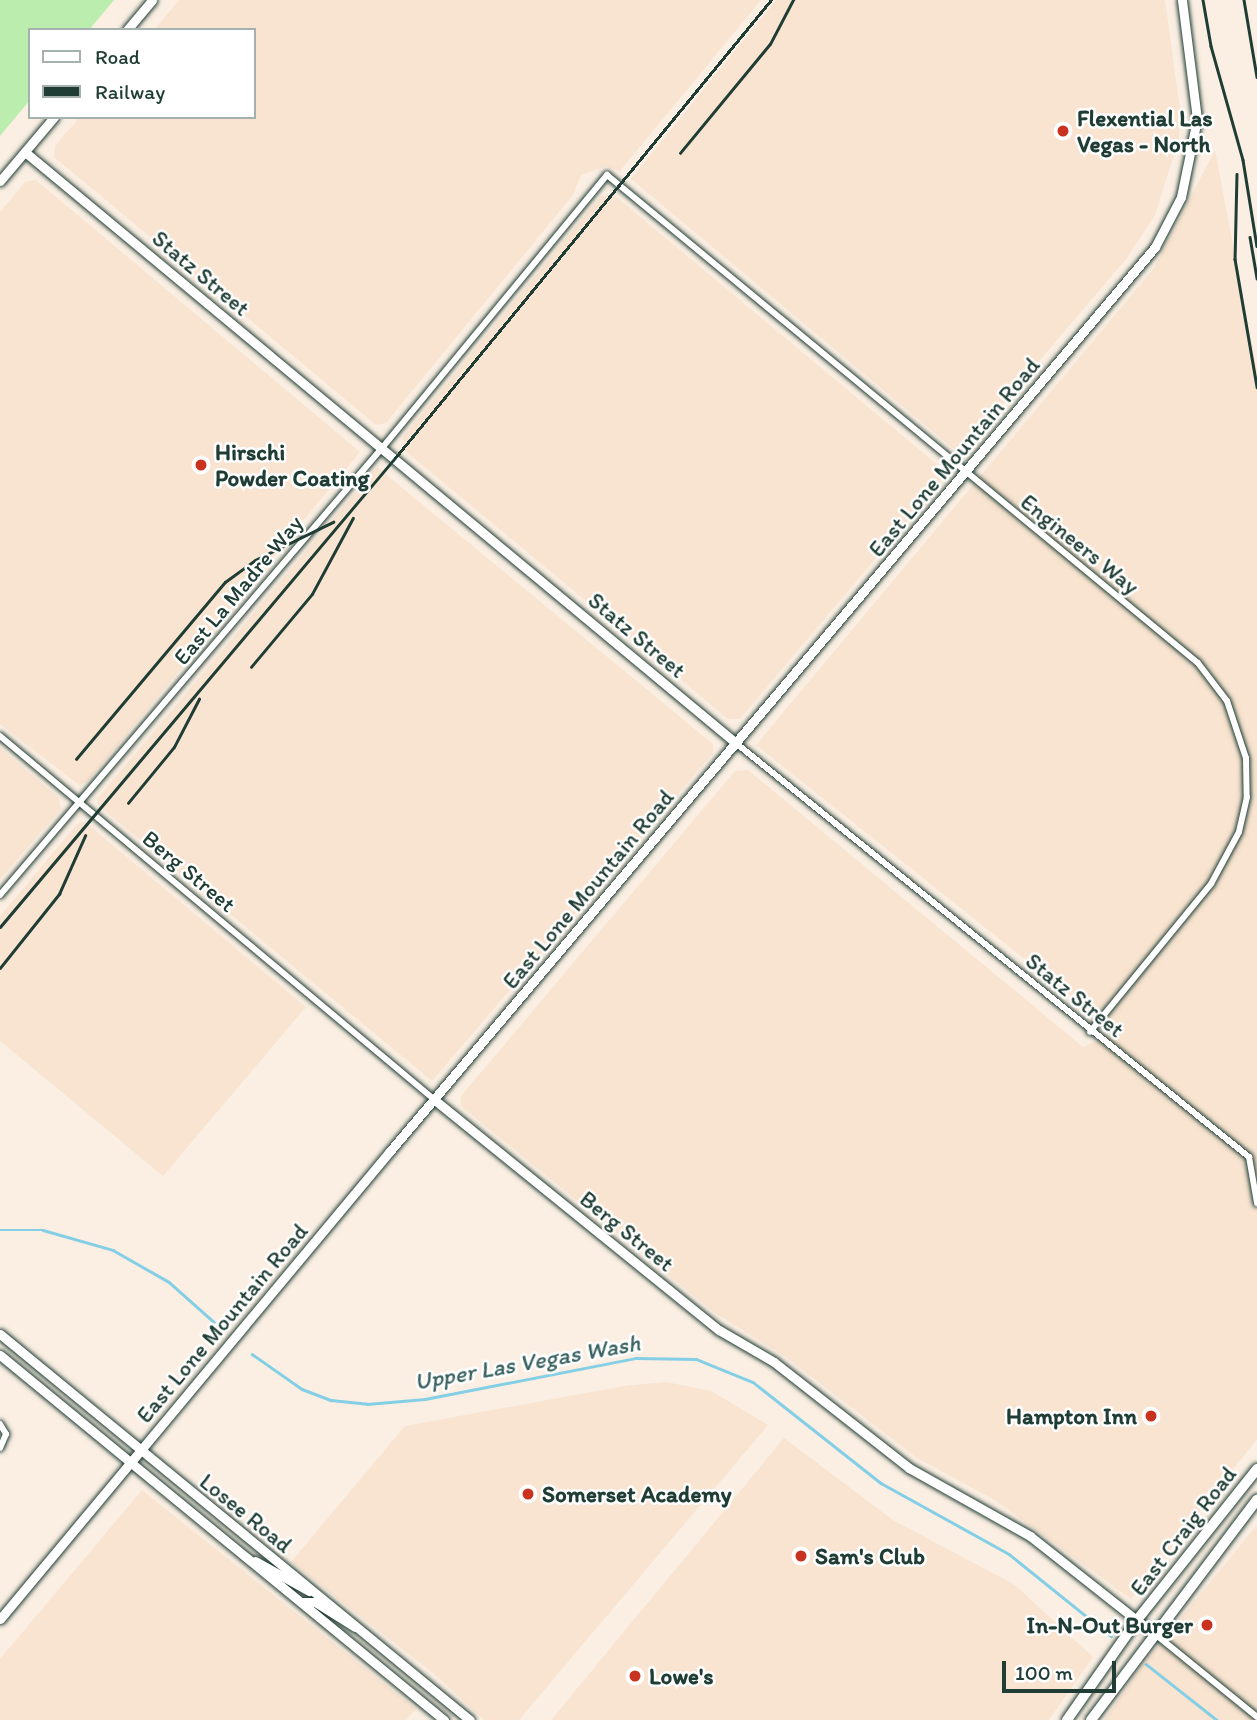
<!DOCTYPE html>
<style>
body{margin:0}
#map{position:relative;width:1257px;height:1720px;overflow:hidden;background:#fbefe3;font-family:Itim,sans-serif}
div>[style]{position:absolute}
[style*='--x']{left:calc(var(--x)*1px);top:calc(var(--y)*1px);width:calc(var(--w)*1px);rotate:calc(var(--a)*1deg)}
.built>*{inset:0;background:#f8e4d0}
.green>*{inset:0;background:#bbeeae}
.stream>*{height:2.5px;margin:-1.25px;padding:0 1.25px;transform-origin:1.25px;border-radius:1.25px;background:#84cfe5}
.roads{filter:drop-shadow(0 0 2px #1f3d34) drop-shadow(0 0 2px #1f3d34)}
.street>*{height:6px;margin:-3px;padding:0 3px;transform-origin:3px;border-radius:3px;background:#fff}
.secondary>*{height:9px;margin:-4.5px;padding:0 4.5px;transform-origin:4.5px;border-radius:4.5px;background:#fff}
.primary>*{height:10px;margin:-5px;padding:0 5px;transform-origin:5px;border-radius:5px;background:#fff}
.rail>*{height:2.5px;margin:-1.25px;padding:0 1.25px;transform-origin:1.25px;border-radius:1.25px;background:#1f3d34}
.dots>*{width:19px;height:19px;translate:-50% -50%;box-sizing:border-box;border:4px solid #fff;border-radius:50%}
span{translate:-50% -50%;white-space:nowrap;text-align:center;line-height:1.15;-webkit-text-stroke:5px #fff;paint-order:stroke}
.poi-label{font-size:23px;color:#1f3d34;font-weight:700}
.left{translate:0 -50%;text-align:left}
.right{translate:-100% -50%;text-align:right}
.street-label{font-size:23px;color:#1f3d34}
.water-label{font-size:24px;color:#386260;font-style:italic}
.legend{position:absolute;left:28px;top:28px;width:228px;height:91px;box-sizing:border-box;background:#fff;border:2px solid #a5b1ae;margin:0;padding:9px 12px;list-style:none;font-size:21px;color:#1f3d34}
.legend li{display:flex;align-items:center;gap:14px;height:35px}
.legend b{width:35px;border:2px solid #a5b1ae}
.scale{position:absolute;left:1002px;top:1661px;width:114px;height:32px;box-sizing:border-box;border:4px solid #1f3d34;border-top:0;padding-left:9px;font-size:21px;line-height:24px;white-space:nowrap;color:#1f3d34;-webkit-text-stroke:5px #fff;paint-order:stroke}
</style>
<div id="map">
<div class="built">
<i style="clip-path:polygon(179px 0,761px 0,620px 171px,606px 166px,581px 175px,573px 195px,386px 423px,376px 425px,54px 157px,55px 146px,80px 117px,254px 117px,254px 30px,154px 30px)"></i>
<i style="clip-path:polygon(776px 0,1165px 0,1180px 109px,1179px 139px,1155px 215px,1127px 258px,966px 447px,954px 449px,631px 179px)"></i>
<i style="clip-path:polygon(1215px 150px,1257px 371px,1257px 1439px,1131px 1599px,996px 1501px,917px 1458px,786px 1357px,715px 1313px,461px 1106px,461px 1096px,735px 771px,748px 770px,1083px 1047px,1116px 1032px,756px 745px,1154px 268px)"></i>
<i style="clip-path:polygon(36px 180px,360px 452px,87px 782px,79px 785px,0 724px,0 212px,25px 182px)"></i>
<i style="clip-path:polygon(614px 195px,939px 466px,942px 480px,740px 719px,728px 719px,404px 450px,403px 437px,601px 196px)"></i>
<i style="clip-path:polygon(377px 467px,713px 744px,713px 753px,432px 1081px,98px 805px,97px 799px)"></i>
<i style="clip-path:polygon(0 748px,59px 798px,61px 809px,0 879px)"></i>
<i style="clip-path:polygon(85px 822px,306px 1007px,163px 1176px,0 1041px,0 916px,78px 823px)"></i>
<i style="clip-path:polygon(666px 1382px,711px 1391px,768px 1425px,519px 1720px,484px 1720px,439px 1678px,291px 1562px,405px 1426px,624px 1386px)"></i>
<i style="clip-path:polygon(784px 1438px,893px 1520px,1015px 1585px,1093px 1657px,1049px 1720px,551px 1720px)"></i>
<i style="clip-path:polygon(142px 1490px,416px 1709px,406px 1720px,0 1720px,0 1659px)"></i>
<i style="clip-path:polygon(1257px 1525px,1257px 1720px,1104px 1720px,1142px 1665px)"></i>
</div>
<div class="green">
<i style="clip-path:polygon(0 0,114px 0,89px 30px,30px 30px,30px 100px,0 136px)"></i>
</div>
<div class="stream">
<i style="--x:0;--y:1230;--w:43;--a:0"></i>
<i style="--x:43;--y:1230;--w:73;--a:15.9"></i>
<i style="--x:113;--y:1250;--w:64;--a:29.7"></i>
<i style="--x:169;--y:1282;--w:60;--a:41.6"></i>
<i style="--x:252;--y:1354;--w:61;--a:35"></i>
<i style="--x:302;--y:1389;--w:31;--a:21"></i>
<i style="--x:331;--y:1400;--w:36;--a:6"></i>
<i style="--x:367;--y:1404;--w:58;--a:-4.9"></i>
<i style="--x:425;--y:1399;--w:215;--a:-11"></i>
<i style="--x:636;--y:1358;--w:60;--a:1"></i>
<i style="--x:696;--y:1359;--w:61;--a:22"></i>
<i style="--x:753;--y:1382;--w:163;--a:38.3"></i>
<i style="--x:881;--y:1483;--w:146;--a:29"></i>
<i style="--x:1009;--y:1554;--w:131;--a:38.8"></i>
<i style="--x:1146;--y:1664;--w:90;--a:38.3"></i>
</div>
<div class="roads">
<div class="street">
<i style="--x:0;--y:736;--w:569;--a:39.93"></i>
<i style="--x:737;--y:744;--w:658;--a:38.89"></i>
<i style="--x:1249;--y:1157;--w:47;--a:80.1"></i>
<i style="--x:0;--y:895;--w:588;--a:-49.48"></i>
<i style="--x:382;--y:448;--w:354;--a:-50.5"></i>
<i style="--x:607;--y:175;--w:766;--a:39.55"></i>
<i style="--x:1198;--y:663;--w:48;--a:52.7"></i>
<i style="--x:1227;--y:701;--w:60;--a:71.6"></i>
<i style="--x:1246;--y:758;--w:39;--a:89"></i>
<i style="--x:1247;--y:797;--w:36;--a:103"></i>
<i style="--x:1239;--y:832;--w:59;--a:118.3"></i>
<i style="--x:1211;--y:884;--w:191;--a:129.3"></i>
<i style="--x:0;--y:1424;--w:12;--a:59"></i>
<i style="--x:6;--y:1434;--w:15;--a:113"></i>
<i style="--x:1155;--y:1634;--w:132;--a:39.1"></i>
</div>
<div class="secondary">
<i style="--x:127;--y:30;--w:39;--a:-50"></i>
<i style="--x:25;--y:152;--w:926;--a:39.74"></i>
<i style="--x:0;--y:181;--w:84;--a:-49.8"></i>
<i style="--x:436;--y:1101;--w:364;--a:39"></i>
<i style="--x:719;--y:1330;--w:64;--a:30.2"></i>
<i style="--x:774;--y:1362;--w:172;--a:38.1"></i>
<i style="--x:909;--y:1468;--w:139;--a:29.3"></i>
<i style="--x:1030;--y:1536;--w:157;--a:38.3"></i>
<i style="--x:0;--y:1334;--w:608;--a:39.4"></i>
<i style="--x:0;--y:1355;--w:575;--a:39.42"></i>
<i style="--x:255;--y:1561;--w:62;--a:29.1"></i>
<i style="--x:301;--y:1602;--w:14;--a:0"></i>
<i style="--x:315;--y:1602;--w:47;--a:32"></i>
<i style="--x:0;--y:1619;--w:609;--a:-50.19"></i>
<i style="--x:390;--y:1151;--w:1184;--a:-49.76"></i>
<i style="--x:1155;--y:247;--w:56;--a:-62.5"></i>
<i style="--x:1181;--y:197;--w:80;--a:-78.4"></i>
<i style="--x:1197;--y:119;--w:120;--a:-97.2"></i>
</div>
<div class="primary">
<i style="--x:1067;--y:1720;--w:122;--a:-55"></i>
<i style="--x:1137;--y:1620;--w:193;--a:-51.5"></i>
<i style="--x:1091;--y:1720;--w:276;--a:-53"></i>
</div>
</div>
<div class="rail">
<i style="--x:1203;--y:0;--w:47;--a:80.1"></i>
<i style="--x:1211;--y:46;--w:118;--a:74.3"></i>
<i style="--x:1243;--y:160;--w:87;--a:80.8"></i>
<i style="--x:1244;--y:0;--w:78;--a:80.4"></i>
<i style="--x:680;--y:153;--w:141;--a:-50.5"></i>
<i style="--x:770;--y:44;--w:50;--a:-62.4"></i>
<i style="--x:1237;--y:174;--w:85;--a:91.3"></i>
<i style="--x:1235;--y:259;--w:130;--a:80.2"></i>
<i style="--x:1250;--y:237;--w:42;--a:80.3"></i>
<i style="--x:251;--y:667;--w:95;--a:-50.1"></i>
<i style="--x:312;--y:594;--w:86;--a:-61.7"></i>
<i style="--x:76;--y:759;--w:231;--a:-49.9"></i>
<i style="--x:225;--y:582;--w:37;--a:-36"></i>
<i style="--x:255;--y:560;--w:87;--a:-26"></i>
<i style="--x:128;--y:803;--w:72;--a:-50.6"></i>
<i style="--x:174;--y:747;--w:54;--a:-62.5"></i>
<i style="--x:0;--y:927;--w:613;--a:-49.9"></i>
<i style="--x:395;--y:458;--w:593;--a:-50.62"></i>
<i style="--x:0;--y:968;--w:95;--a:-51.4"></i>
<i style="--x:59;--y:894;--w:64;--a:-65.9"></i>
</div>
<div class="dots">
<i style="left:1063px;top:131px;background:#c8321e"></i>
<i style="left:201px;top:465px;background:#c8321e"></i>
<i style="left:1151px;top:1416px;background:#c8321e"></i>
<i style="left:528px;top:1494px;background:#c8321e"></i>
<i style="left:801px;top:1556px;background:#c8321e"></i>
<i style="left:1207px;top:1625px;background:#c8321e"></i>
<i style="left:635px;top:1676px;background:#c8321e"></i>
</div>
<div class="poi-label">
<span class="left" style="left:1077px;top:131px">Flexential Las<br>Vegas - North</span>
<span class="left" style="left:215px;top:465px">Hirschi<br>Powder Coating</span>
<span class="right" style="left:1137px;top:1416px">Hampton Inn</span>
<span class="left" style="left:542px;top:1494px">Somerset Academy</span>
<span class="left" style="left:815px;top:1556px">Sam's Club</span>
<span class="right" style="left:1193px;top:1625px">In-N-Out Burger</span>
<span class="left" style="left:649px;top:1676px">Lowe's</span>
</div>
<div class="street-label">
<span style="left:201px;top:273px;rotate:40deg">Statz Street</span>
<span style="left:954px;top:457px;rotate:-50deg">East Lone Mountain Road</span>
<span style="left:1080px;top:544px;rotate:39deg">Engineers Way</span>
<span style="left:238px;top:590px;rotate:-50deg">East La Madre Way</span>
<span style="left:637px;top:635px;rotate:40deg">Statz Street</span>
<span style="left:189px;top:871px;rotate:40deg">Berg Street</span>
<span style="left:588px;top:889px;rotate:-50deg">East Lone Mountain Road</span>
<span style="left:1075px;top:995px;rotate:39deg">Statz Street</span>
<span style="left:627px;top:1231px;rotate:39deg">Berg Street</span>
<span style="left:222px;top:1323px;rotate:-50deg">East Lone Mountain Road</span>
<span style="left:246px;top:1513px;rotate:39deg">Losee Road</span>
<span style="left:1183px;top:1531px;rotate:-52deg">East Craig Road</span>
</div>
<div class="water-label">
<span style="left:527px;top:1362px;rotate:-10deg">Upper Las Vegas Wash</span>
</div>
<ul class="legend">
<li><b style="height:9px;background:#fff"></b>Road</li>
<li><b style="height:9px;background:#1f3d34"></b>Railway</li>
</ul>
<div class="scale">100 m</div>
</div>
